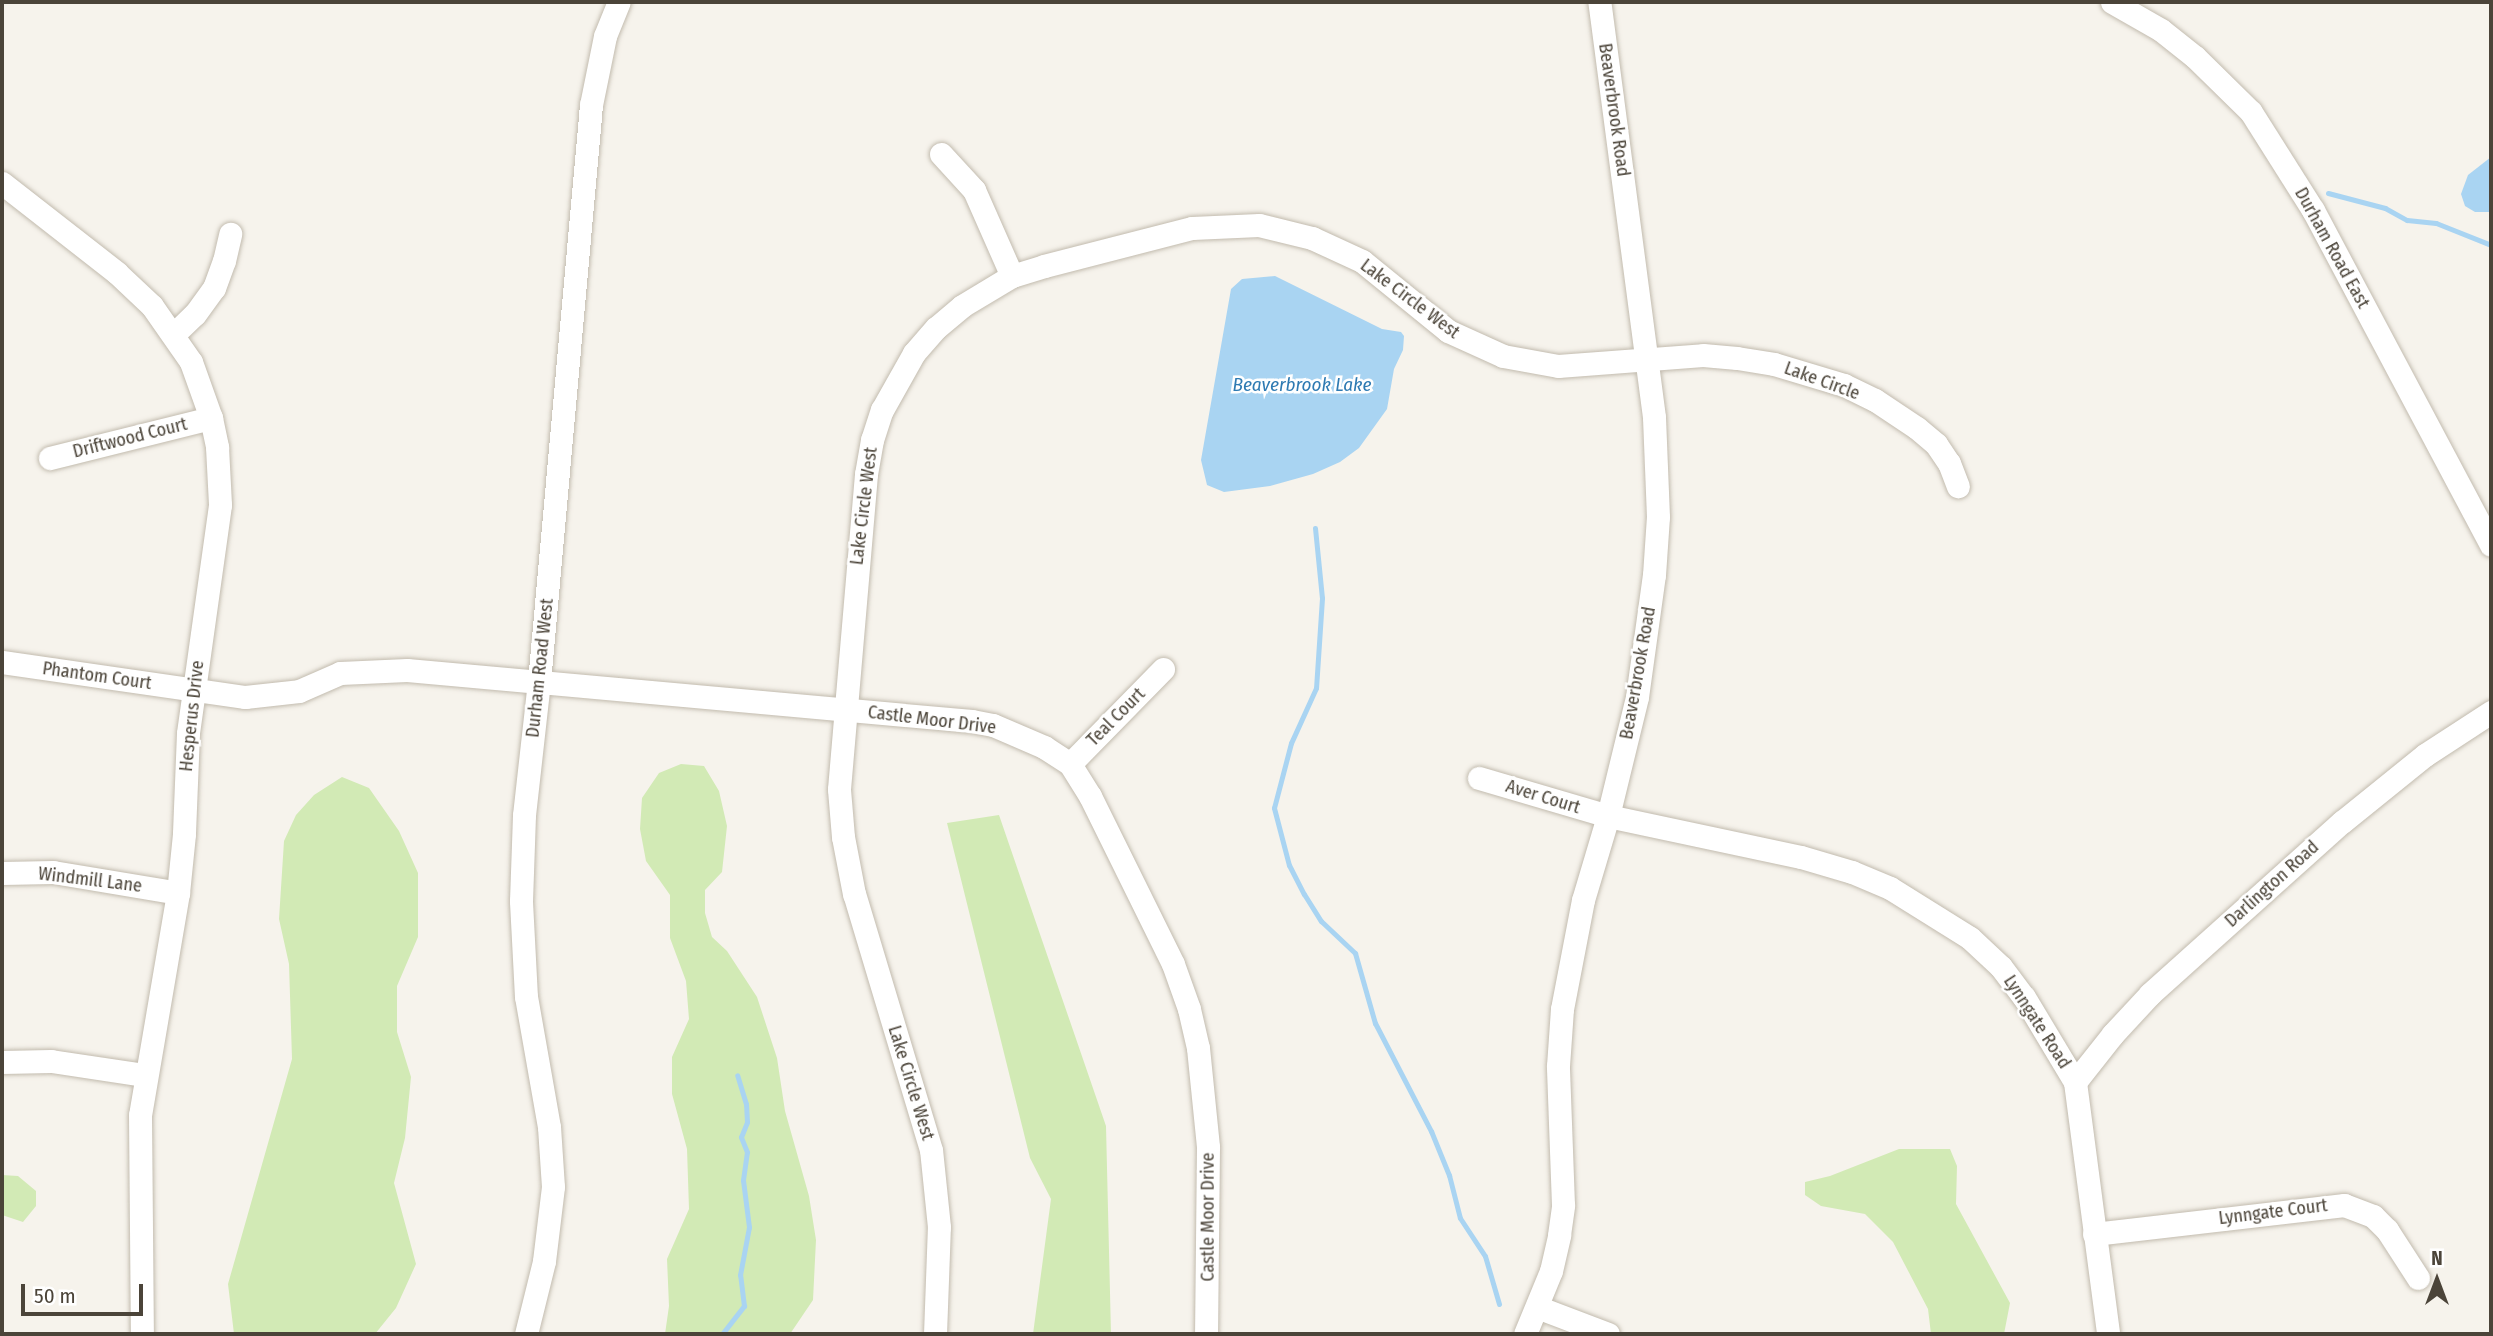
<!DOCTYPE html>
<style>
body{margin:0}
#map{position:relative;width:2493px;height:1336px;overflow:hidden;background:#f6f3ec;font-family:"Fira Sans Condensed",sans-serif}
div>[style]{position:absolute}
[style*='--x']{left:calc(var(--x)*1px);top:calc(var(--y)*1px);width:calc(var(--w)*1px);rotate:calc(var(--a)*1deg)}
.green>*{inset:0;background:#d2eab5}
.water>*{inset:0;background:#a9d4f2}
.stream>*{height:5px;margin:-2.5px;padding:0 2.5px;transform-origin:2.5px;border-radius:2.5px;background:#a9d4f2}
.roads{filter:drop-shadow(0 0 2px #c2bbae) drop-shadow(0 0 2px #c2bbae)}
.minor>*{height:23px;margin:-11.5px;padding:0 11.5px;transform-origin:11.5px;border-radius:11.5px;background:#fff}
span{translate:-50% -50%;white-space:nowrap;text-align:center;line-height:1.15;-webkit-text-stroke:5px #fff;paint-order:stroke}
.street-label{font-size:18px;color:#4b4439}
.water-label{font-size:19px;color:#2e7ab2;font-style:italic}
.frame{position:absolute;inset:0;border:4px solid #4b4439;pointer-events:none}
.north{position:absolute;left:2402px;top:1245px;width:70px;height:70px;-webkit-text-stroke:5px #fff;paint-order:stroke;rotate:0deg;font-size:19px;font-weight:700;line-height:28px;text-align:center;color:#4b4439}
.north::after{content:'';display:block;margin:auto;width:24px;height:32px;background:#4b4439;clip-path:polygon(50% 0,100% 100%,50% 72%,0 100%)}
.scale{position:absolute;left:21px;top:1284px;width:122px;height:32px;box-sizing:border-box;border:4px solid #4b4439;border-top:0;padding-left:9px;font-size:21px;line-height:24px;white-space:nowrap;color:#4b4439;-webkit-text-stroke:5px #fff;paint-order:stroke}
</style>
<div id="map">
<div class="green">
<i style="clip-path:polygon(681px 764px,704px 766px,719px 791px,727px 826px,722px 872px,705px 890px,705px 913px,712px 937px,727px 951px,757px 997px,777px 1058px,785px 1111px,809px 1196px,816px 1240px,813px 1300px,790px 1334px,665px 1334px,669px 1306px,667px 1259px,689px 1209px,687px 1149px,672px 1094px,672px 1057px,689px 1019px,686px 981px,670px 938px,670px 895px,646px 861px,640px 829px,642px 798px,659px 773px)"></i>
<i style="clip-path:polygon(342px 777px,369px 788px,399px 831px,418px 873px,418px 937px,397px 986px,397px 1032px,411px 1077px,405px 1138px,394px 1183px,416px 1264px,396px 1308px,375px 1334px,234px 1334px,228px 1284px,292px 1059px,289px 964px,279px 919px,284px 841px,296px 815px,314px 795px)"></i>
<i style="clip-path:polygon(999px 815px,1106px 1126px,1111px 1334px,1033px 1334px,1051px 1199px,1030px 1158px,947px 823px)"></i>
<i style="clip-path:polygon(1899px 1149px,1950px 1149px,1957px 1166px,1956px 1204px,2010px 1303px,2004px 1334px,1931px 1334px,1928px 1309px,1893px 1242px,1865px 1214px,1821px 1206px,1805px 1195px,1805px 1182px,1830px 1176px)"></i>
<i style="clip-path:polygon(2px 1175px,18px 1176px,36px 1191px,36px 1206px,23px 1222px,2px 1215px)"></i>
</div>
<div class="water">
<i style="clip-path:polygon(2491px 157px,2491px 212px,2475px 212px,2465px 206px,2461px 194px,2468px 175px)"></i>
<i style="clip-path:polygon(1275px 276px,1382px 329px,1401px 332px,1404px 336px,1403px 350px,1394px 369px,1387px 409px,1359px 448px,1340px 462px,1313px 474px,1270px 486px,1224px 492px,1207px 485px,1201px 460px,1231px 289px,1242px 279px)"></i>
</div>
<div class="stream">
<i style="--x:2328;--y:193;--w:59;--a:14.7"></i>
<i style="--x:2385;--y:208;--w:25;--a:29"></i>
<i style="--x:2407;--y:220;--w:29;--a:6"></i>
<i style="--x:2436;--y:223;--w:59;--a:21.8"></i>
<i style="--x:1315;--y:528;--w:70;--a:84.3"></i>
<i style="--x:1322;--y:598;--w:90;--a:93.8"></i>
<i style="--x:1316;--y:688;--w:60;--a:114.4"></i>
<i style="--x:1291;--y:743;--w:67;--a:104.7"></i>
<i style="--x:1274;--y:808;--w:59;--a:75.3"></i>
<i style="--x:1289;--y:865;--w:33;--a:63"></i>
<i style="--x:1304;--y:894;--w:32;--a:58"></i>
<i style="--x:1321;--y:921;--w:47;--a:43.3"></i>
<i style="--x:1355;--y:953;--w:73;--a:74.1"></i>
<i style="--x:1375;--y:1023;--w:122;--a:62.6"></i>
<i style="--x:1431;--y:1131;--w:48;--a:67.8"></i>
<i style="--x:1449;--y:1175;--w:44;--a:75.7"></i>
<i style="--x:1460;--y:1218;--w:45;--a:56.7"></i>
<i style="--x:1485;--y:1256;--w:50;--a:73.7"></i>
<i style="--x:722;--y:1334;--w:36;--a:-52"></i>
<i style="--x:744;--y:1306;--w:31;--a:-97"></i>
<i style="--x:740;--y:1275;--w:49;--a:-79.4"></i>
<i style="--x:749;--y:1227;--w:47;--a:-97.3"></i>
<i style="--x:743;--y:1180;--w:28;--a:-82"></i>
<i style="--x:747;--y:1152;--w:16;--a:-112"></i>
<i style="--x:741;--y:1137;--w:16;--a:-68"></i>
<i style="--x:747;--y:1122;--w:18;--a:-93"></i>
<i style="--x:746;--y:1104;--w:30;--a:-107"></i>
</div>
<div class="roads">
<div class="minor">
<i style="--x:2112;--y:2;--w:56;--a:29.7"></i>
<i style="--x:2161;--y:30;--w:43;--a:38.5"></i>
<i style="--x:2195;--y:57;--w:78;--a:44.5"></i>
<i style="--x:2251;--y:112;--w:116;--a:57.7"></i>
<i style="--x:2313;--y:210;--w:379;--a:62"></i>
<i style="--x:941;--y:154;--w:49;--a:47.5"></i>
<i style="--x:974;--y:190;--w:94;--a:66.2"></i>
<i style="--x:2;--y:183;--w:146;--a:38"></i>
<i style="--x:117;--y:273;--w:48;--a:43.3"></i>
<i style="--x:152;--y:306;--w:68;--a:55.1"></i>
<i style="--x:191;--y:362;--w:59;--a:70.3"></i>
<i style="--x:211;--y:418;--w:30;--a:78"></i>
<i style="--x:217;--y:447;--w:58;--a:87"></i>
<i style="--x:220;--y:505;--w:230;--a:98"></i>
<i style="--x:188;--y:733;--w:101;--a:92.3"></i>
<i style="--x:184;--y:834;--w:59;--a:95.8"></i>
<i style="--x:178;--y:893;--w:225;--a:99.7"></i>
<i style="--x:140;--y:1115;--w:219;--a:89.5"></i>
<i style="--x:174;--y:334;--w:29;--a:-44"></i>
<i style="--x:195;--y:314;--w:32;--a:-54"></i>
<i style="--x:214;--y:288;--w:29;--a:-70"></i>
<i style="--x:224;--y:261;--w:28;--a:-77"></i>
<i style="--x:50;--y:458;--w:166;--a:-14"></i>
<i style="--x:2;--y:662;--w:246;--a:8.2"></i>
<i style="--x:245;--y:697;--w:54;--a:-6.3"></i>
<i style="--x:299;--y:691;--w:45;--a:-23.7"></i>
<i style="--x:340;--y:673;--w:67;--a:-2.6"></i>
<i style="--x:407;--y:670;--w:567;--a:5.16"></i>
<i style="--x:972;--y:721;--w:21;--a:11"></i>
<i style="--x:993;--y:725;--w:56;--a:23.3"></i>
<i style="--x:1044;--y:747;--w:31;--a:33"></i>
<i style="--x:1070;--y:764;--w:38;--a:58"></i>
<i style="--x:1090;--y:796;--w:187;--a:63.7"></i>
<i style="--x:1173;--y:964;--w:48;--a:70.4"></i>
<i style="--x:1189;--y:1009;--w:40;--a:77"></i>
<i style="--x:1198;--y:1048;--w:100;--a:84.2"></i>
<i style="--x:1208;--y:1147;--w:187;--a:90.6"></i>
<i style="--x:1070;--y:764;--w:133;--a:-45.6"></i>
<i style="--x:1479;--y:778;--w:134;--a:16.4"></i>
<i style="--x:1608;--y:816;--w:197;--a:12"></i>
<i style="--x:1801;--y:857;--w:53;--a:16.4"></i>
<i style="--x:1852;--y:872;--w:41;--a:22.8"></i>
<i style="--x:1890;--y:888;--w:94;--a:32"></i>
<i style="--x:1970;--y:938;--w:42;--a:43.1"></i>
<i style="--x:2001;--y:967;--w:38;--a:53"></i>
<i style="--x:2024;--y:997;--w:99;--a:59"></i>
<i style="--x:2075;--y:1082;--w:254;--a:82.5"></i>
<i style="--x:2;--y:873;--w:51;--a:-1.1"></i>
<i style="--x:53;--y:872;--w:127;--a:9.5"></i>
<i style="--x:2;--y:1062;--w:49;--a:-1.2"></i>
<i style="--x:51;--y:1061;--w:95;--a:8.5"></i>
<i style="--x:2075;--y:1082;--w:61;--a:-51.6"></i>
<i style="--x:2113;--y:1034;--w:54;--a:-47.2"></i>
<i style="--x:2150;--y:994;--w:258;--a:-41.9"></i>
<i style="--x:2342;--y:822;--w:107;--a:-38.9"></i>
<i style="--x:2425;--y:755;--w:79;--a:-33.1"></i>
<i style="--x:2094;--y:1234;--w:252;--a:-6.6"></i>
<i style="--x:2344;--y:1205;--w:31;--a:21"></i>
<i style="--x:2373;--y:1216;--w:20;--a:45"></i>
<i style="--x:2387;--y:1230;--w:57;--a:57.1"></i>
<i style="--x:1537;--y:1307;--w:76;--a:20.8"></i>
<i style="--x:526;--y:1334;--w:75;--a:-76.1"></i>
<i style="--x:544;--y:1261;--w:75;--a:-83.1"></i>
<i style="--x:553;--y:1187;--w:60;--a:-93.8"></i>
<i style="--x:549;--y:1127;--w:132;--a:-100"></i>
<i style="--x:526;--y:997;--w:96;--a:-93"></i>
<i style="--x:521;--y:901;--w:86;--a:-88"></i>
<i style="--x:524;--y:815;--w:134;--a:-83.6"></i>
<i style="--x:539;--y:682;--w:579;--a:-84.85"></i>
<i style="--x:591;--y:105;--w:70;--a:-78.5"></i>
<i style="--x:605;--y:36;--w:37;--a:-68"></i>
<i style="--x:935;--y:1334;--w:107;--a:-87.9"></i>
<i style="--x:939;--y:1227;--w:77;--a:-95.9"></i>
<i style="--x:931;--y:1150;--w:267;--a:-106.7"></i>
<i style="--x:854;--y:894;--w:58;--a:-100.9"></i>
<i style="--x:843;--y:837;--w:48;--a:-94.8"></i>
<i style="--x:839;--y:789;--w:316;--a:-85.1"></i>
<i style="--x:866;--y:474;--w:35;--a:-80"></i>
<i style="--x:872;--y:440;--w:32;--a:-72"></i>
<i style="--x:882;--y:410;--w:65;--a:-60.7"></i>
<i style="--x:914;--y:353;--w:33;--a:-49"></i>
<i style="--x:936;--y:328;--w:34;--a:-40"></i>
<i style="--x:962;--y:306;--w:58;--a:-31"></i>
<i style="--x:1012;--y:276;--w:34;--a:-17"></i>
<i style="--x:1044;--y:266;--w:153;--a:-14.4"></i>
<i style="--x:1192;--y:228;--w:67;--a:-2.6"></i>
<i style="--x:1259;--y:225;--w:55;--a:13.8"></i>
<i style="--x:1312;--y:238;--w:55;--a:24.7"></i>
<i style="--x:1362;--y:261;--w:111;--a:39.1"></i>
<i style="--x:1448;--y:331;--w:60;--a:24.4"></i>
<i style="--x:1503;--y:356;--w:56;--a:10.3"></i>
<i style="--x:1558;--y:366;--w:145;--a:-4.3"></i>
<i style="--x:1703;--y:355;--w:34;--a:5"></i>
<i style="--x:1737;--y:358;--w:37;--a:9"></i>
<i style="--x:1774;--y:364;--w:73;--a:16.7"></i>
<i style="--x:1844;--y:385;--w:34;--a:26"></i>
<i style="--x:1875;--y:400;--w:50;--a:33.7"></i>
<i style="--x:1917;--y:428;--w:25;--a:40"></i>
<i style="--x:1936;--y:444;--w:23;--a:56"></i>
<i style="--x:1949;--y:463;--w:25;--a:69"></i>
<i style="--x:1525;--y:1334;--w:68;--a:-67.6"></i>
<i style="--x:1551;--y:1271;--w:37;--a:-77"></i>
<i style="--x:1559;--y:1235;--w:30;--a:-82"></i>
<i style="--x:1563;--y:1205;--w:139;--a:-92.1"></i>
<i style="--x:1558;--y:1066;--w:57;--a:-86"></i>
<i style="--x:1562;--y:1009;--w:111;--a:-79.1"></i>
<i style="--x:1583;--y:900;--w:88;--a:-73.4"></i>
<i style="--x:1608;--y:816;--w:122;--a:-76.3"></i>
<i style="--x:1637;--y:697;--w:123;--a:-82.1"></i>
<i style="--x:1654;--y:575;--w:58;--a:-86.1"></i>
<i style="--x:1658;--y:517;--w:100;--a:-92.3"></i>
<i style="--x:1654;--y:417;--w:419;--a:-97.5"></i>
</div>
</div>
<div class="street-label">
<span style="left:1614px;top:110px;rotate:82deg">Beaverbrook Road</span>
<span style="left:2332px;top:248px;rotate:61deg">Durham Road East</span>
<span style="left:1410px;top:299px;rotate:37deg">Lake Circle West</span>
<span style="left:1822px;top:381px;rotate:20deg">Lake Circle</span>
<span style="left:130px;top:438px;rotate:-14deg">Driftwood Court</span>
<span style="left:864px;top:506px;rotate:-83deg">Lake Circle West</span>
<span style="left:540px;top:668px;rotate:-84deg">Durham Road West</span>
<span style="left:1638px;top:673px;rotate:-80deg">Beaverbrook Road</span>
<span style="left:97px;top:676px;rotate:8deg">Phantom Court</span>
<span style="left:192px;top:716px;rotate:-84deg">Hesperus Drive</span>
<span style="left:1116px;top:717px;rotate:-45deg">Teal Court</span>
<span style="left:932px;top:720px;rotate:7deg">Castle Moor Drive</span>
<span style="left:1543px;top:797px;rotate:17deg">Aver Court</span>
<span style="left:90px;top:880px;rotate:7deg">Windmill Lane</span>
<span style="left:2272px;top:884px;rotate:-42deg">Darlington Road</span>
<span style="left:2037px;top:1022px;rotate:57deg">Lynngate Road</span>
<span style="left:911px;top:1083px;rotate:73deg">Lake Circle West</span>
<span style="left:2273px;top:1212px;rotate:-7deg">Lynngate Court</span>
<span style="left:1208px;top:1217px;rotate:-90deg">Castle Moor Drive</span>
</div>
<div class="water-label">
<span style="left:1302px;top:385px">Beaverbrook Lake</span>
</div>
<div class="frame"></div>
<div class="north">N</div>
<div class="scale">50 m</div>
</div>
